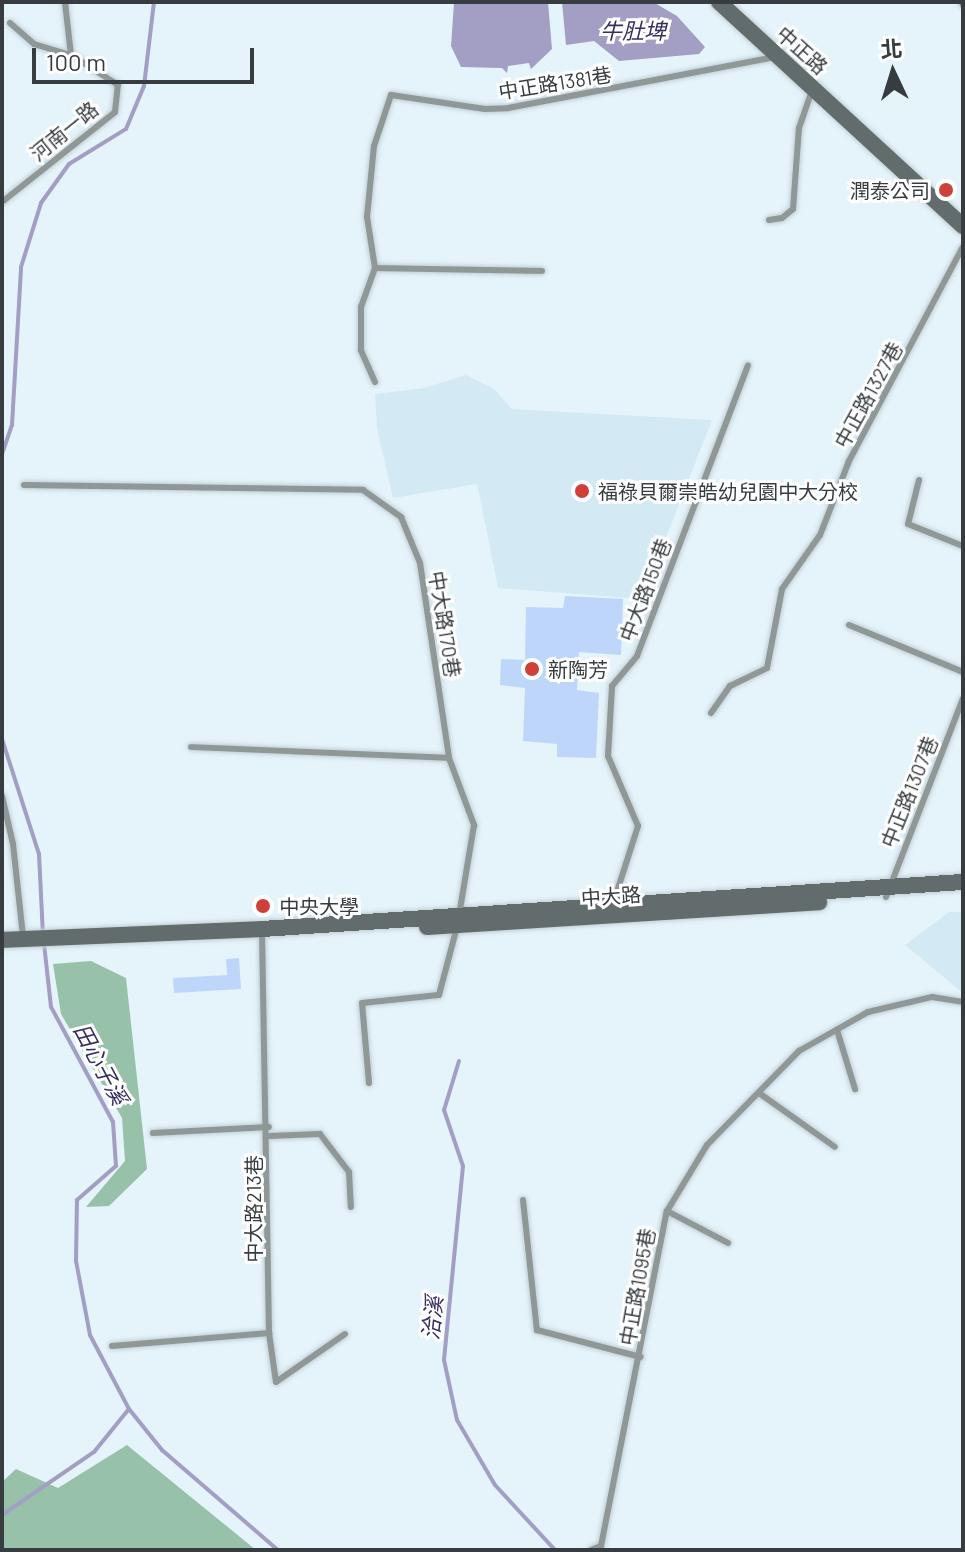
<!DOCTYPE html>
<meta charset="utf-8">
<style>
body{margin:0}
#map{position:relative;width:965px;height:1552px;overflow:hidden;background:#e5f4fb;font-family:Barlow,"Noto Sans TC",sans-serif}
div>[style]{position:absolute}
[style*='--x']{left:calc(var(--x)*1px);top:calc(var(--y)*1px);width:calc(var(--w)*1px);rotate:calc(var(--a)*1deg)}
.built>*{inset:0;background:#d3eaf4}
.forest>*{inset:0;background:#98c1a9}
.water>*{inset:0;background:#a29ec4}
.stream>*{height:4px;margin:-2px;padding:0 2px;transform-origin:2px;border-radius:2px;background:#a29ec4}
.building>*{inset:0;background:#bdd6f9}
.roads{filter:drop-shadow(0 0 2px #c2cfd5) drop-shadow(0 0 2px #c2cfd5)}
.lane>*{height:6px;margin:-3px;padding:0 3px;transform-origin:3px;border-radius:3px;background:#909797}
.secondary>*{height:16px;margin:-8px;padding:0 8px;transform-origin:8px;border-radius:8px;background:#626c6c}
.dots>*{width:22px;height:22px;translate:-50% -50%;box-sizing:border-box;border:4px solid #fff;border-radius:50%}
span{translate:-50% -50%;white-space:nowrap;text-align:center;line-height:1.15;-webkit-text-stroke:6px #fff;paint-order:stroke}
.street-label{font-size:20px;color:#363c3f}
.poi-label{font-size:20px;color:#363c3f}
.right{translate:-100% -50%;text-align:right}
.left{translate:0 -50%;text-align:left}
.water-label{font-size:22px;color:#372e60;font-style:italic}
.frame{position:absolute;inset:0;border:4px solid #363c3f;pointer-events:none}
.north{position:absolute;left:853px;top:32px;width:80px;height:80px;-webkit-text-stroke:6px #fff;paint-order:stroke;rotate:356deg;font-size:22px;font-weight:700;line-height:32px;text-align:center;color:#363c3f}
.north::after{content:'';display:block;margin:auto;width:28px;height:36px;background:#363c3f;clip-path:polygon(50% 0,100% 100%,50% 72%,0 100%)}
.scale{position:absolute;left:32px;top:48px;width:222px;height:36px;box-sizing:border-box;border:4px solid #363c3f;border-top:0;padding-left:10px;font-size:24px;line-height:28px;white-space:nowrap;color:#363c3f;-webkit-text-stroke:6px #fff;paint-order:stroke}
</style>
<div id="map">
<div class="built">
<i style="clip-path:polygon(466px 375px,494px 389px,512px 409px,712px 420px,642px 599px,498px 588px,477px 484px,393px 498px,377px 429px,375px 394px,424px 388px)"></i>
<i style="clip-path:polygon(949px 912px,963px 912px,963px 993px,905px 945px)"></i>
</div>
<div class="forest">
<i style="clip-path:polygon(91px 961px,126px 978px,147px 1169px,109px 1206px,86px 1207px,125px 1161px,122px 1118px,61px 1014px,53px 964px)"></i>
<i style="clip-path:polygon(127px 1445px,256px 1550px,2px 1550px,2px 1482px,16px 1469px,58px 1488px)"></i>
</div>
<div class="water">
<i style="clip-path:polygon(454px 2px,548px 2px,552px 49px,531px 69px,529px 63px,508px 66px,507px 73px,502px 68px,461px 67px,451px 46px)"></i>
<i style="clip-path:polygon(562px 2px,653px 2px,677px 16px,705px 47px,699px 54px,619px 61px,594px 41px,566px 45px)"></i>
</div>
<div class="stream">
<i style="--x:2;--y:454;--w:31;--a:-71"></i>
<i style="--x:12;--y:425;--w:158;--a:-86.7"></i>
<i style="--x:21;--y:267;--w:67;--a:-72.6"></i>
<i style="--x:41;--y:203;--w:48;--a:-54.3"></i>
<i style="--x:69;--y:164;--w:67;--a:-31.6"></i>
<i style="--x:126;--y:129;--w:47;--a:-67.3"></i>
<i style="--x:144;--y:86;--w:85;--a:-83.2"></i>
<i style="--x:2;--y:739;--w:121;--a:72.2"></i>
<i style="--x:39;--y:854;--w:81;--a:87.2"></i>
<i style="--x:459;--y:1061;--w:51;--a:107"></i>
<i style="--x:444;--y:1110;--w:59;--a:71.3"></i>
<i style="--x:463;--y:1166;--w:195;--a:95.6"></i>
<i style="--x:444;--y:1360;--w:61;--a:77.8"></i>
<i style="--x:457;--y:1420;--w:75;--a:59.7"></i>
<i style="--x:495;--y:1485;--w:88;--a:47.3"></i>
<i style="--x:129;--y:1409;--w:53;--a:51.2"></i>
<i style="--x:162;--y:1450;--w:153;--a:40.8"></i>
<i style="--x:2;--y:1515;--w:112;--a:-34.4"></i>
<i style="--x:94;--y:1452;--w:55;--a:-50.9"></i>
<i style="--x:129;--y:1409;--w:84;--a:-117.8"></i>
<i style="--x:90;--y:1335;--w:75;--a:-100.7"></i>
<i style="--x:76;--y:1261;--w:61;--a:-89.1"></i>
<i style="--x:77;--y:1200;--w:52;--a:-41.1"></i>
<i style="--x:116;--y:1166;--w:44;--a:-93.9"></i>
<i style="--x:113;--y:1122;--w:131;--a:-118.3"></i>
<i style="--x:51;--y:1007;--w:63;--a:-96.3"></i>
</div>
<div class="building">
<i style="clip-path:polygon(565px 596px,623px 599px,621px 655px,579px 652px,577px 690px,599px 693px,596px 758px,557px 757px,557px 744px,523px 741px,525px 688px,500px 685px,501px 659px,525px 660px,526px 607px,563px 608px)"></i>
<i style="clip-path:polygon(239px 958px,241px 989px,174px 993px,173px 978px,227px 975px,226px 959px)"></i>
</div>
<div class="roads">
<div class="lane">
<i style="--x:962;--y:2;--w:3;--a:72"></i>
<i style="--x:10;--y:23;--w:32;--a:41"></i>
<i style="--x:34;--y:44;--w:39;--a:17"></i>
<i style="--x:2;--y:202;--w:144;--a:-38.5"></i>
<i style="--x:115;--y:112;--w:27;--a:-84"></i>
<i style="--x:118;--y:85;--w:56;--a:-147.4"></i>
<i style="--x:71;--y:55;--w:53;--a:-96.5"></i>
<i style="--x:769;--y:220;--w:13;--a:-9"></i>
<i style="--x:782;--y:218;--w:14;--a:-39"></i>
<i style="--x:793;--y:209;--w:81;--a:-85.8"></i>
<i style="--x:799;--y:128;--w:39;--a:-71"></i>
<i style="--x:375;--y:268;--w:167;--a:1"></i>
<i style="--x:375;--y:382;--w:35;--a:-114"></i>
<i style="--x:361;--y:350;--w:43;--a:-90"></i>
<i style="--x:361;--y:307;--w:41;--a:-70.3"></i>
<i style="--x:375;--y:268;--w:52;--a:-98.9"></i>
<i style="--x:367;--y:217;--w:71;--a:-84.4"></i>
<i style="--x:374;--y:146;--w:54;--a:-71.6"></i>
<i style="--x:391;--y:95;--w:95;--a:8.5"></i>
<i style="--x:485;--y:109;--w:23;--a:-2"></i>
<i style="--x:508;--y:108;--w:272;--a:-10.8"></i>
<i style="--x:919;--y:480;--w:45;--a:104"></i>
<i style="--x:908;--y:524;--w:59;--a:21.8"></i>
<i style="--x:24;--y:485;--w:339;--a:0.8"></i>
<i style="--x:363;--y:490;--w:47;--a:35.4"></i>
<i style="--x:401;--y:517;--w:50;--a:67.6"></i>
<i style="--x:420;--y:563;--w:197;--a:81.5"></i>
<i style="--x:449;--y:758;--w:72;--a:69.5"></i>
<i style="--x:474;--y:825;--w:92;--a:99.4"></i>
<i style="--x:849;--y:625;--w:123;--a:22.4"></i>
<i style="--x:711;--y:713;--w:33;--a:-55"></i>
<i style="--x:730;--y:686;--w:41;--a:-25.9"></i>
<i style="--x:767;--y:668;--w:80;--a:-79.2"></i>
<i style="--x:782;--y:589;--w:66;--a:-54.9"></i>
<i style="--x:820;--y:535;--w:79;--a:-68.6"></i>
<i style="--x:849;--y:461;--w:242;--a:-62"></i>
<i style="--x:191;--y:747;--w:258;--a:2.4"></i>
<i style="--x:2;--y:796;--w:49;--a:77.1"></i>
<i style="--x:13;--y:844;--w:93;--a:83.8"></i>
<i style="--x:886;--y:897;--w:213;--a:-68.8"></i>
<i style="--x:613;--y:904;--w:82;--a:-72.2"></i>
<i style="--x:638;--y:826;--w:76;--a:-113.2"></i>
<i style="--x:608;--y:756;--w:70;--a:-86.7"></i>
<i style="--x:612;--y:686;--w:39;--a:-50"></i>
<i style="--x:637;--y:656;--w:311;--a:-69.1"></i>
<i style="--x:837;--y:1030;--w:62;--a:73"></i>
<i style="--x:369;--y:1083;--w:80;--a:-95"></i>
<i style="--x:362;--y:1003;--w:77;--a:-5.9"></i>
<i style="--x:439;--y:995;--w:70;--a:-75.2"></i>
<i style="--x:759;--y:1093;--w:93;--a:35.4"></i>
<i style="--x:153;--y:1133;--w:116;--a:-3"></i>
<i style="--x:269;--y:1136;--w:51;--a:-2.2"></i>
<i style="--x:320;--y:1134;--w:48;--a:52.7"></i>
<i style="--x:349;--y:1172;--w:35;--a:87"></i>
<i style="--x:523;--y:1200;--w:131;--a:83.9"></i>
<i style="--x:537;--y:1330;--w:107;--a:14.6"></i>
<i style="--x:667;--y:1211;--w:69;--a:27.7"></i>
<i style="--x:269;--y:1333;--w:49;--a:81.9"></i>
<i style="--x:276;--y:1382;--w:84;--a:-34.8"></i>
<i style="--x:112;--y:1346;--w:158;--a:-4.7"></i>
<i style="--x:269;--y:1333;--w:404;--a:-91"></i>
<i style="--x:591;--y:1550;--w:11;--a:-22"></i>
<i style="--x:601;--y:1546;--w:341;--a:-78.9"></i>
<i style="--x:667;--y:1211;--w:77;--a:-58.8"></i>
<i style="--x:707;--y:1145;--w:132;--a:-45.6"></i>
<i style="--x:799;--y:1051;--w:79;--a:-29.5"></i>
<i style="--x:868;--y:1012;--w:66;--a:-13.2"></i>
<i style="--x:932;--y:997;--w:31;--a:9"></i>
</div>
<div class="secondary">
<i style="--x:719;--y:2;--w:331;--a:42.6"></i>
<i style="--x:427;--y:927;--w:393;--a:-3.6"></i>
<i style="--x:2;--y:940;--w:260;--a:-2.4"></i>
<i style="--x:262;--y:929;--w:703;--a:-3.84"></i>
</div>
</div>
<div class="dots">
<i style="left:946px;top:190px;background:#cf4039"></i>
<i style="left:582px;top:491px;background:#cf4039"></i>
<i style="left:532px;top:669px;background:#cf4039"></i>
<i style="left:263px;top:906px;background:#cf4039"></i>
</div>
<div class="street-label">
<span style="left:802px;top:50px;rotate:42deg">中正路</span>
<span style="left:555px;top:83px;rotate:-9deg">中正路1381巷</span>
<span style="left:64px;top:131px;rotate:-39deg">河南一路</span>
<span style="left:868px;top:395px;rotate:-61deg">中正路1327巷</span>
<span style="left:645px;top:590px;rotate:-69deg">中大路150巷</span>
<span style="left:445px;top:624px;rotate:81deg">中大路170巷</span>
<span style="left:909px;top:792px;rotate:-68deg">中正路1307巷</span>
<span style="left:611px;top:896px;rotate:-4deg">中大路</span>
<span style="left:253px;top:1209px;rotate:-90deg">中大路213巷</span>
<span style="left:637px;top:1287px;rotate:-80deg">中正路1095巷</span>
</div>
<div class="poi-label">
<span class="right" style="left:930px;top:190px">潤泰公司</span>
<span class="left" style="left:598px;top:491px">福祿貝爾崇皓幼兒園中大分校</span>
<span class="left" style="left:548px;top:669px">新陶芳</span>
<span class="left" style="left:279px;top:906px">中央大學</span>
</div>
<div class="water-label">
<span style="left:633px;top:31px">牛肚埤</span>
<span style="left:101px;top:1064px;rotate:62deg">田心子溪</span>
<span style="left:432px;top:1318px;rotate:-84deg">洽溪</span>
</div>
<div class="frame"></div>
<div class="north">北</div>
<div class="scale">100 m</div>
</div>
